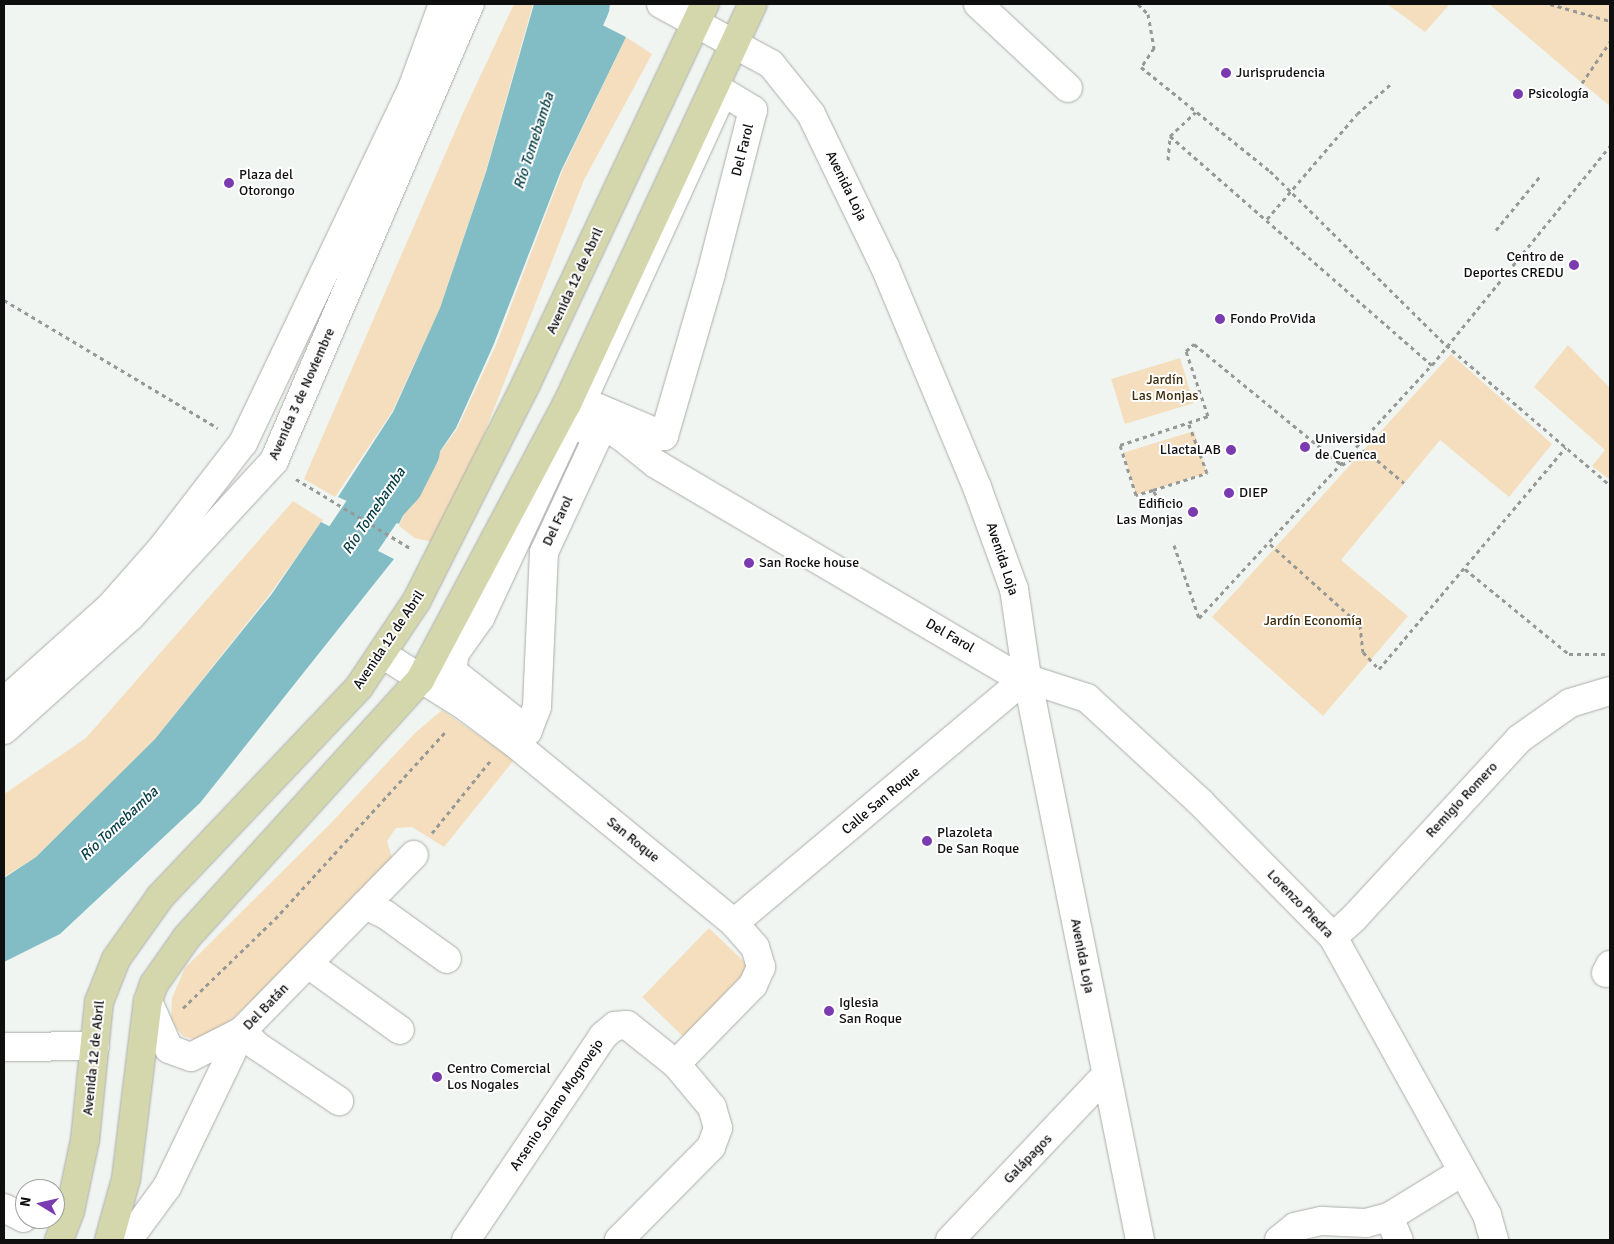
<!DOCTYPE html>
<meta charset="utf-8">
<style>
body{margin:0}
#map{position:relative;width:1614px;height:1244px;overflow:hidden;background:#f1f5f1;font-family:Signika,sans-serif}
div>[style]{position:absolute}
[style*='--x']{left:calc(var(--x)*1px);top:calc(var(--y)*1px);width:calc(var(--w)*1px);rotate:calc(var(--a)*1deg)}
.green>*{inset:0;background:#f4debd;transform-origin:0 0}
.water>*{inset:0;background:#82bdc6}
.river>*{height:54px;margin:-27px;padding:0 27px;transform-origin:27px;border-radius:27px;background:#82bdc6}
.path>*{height:3px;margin-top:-1.5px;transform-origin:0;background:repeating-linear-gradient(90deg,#969996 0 4px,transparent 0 8px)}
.roads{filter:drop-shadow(0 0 1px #aaada9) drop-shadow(0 0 1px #aaada9)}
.minor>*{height:28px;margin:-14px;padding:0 14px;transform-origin:14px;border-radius:14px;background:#fff}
.major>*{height:28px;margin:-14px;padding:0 14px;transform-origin:14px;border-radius:14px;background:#d4d6ab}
.dots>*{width:14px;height:14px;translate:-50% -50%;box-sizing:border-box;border:2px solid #fff;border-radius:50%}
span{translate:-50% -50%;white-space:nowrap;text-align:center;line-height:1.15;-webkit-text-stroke:4px #fff;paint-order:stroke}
.poi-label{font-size:14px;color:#0e0f0e}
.left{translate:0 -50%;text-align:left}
.right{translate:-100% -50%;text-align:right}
.street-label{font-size:14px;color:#0e0f0e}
.park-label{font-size:14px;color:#3d2b09}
.water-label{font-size:15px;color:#084047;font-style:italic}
.frame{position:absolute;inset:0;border:5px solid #0e0f0e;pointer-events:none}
.north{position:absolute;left:15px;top:1179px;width:50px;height:50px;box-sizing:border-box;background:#fff;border:1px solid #9f9f9f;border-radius:50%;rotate:279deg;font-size:14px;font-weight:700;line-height:20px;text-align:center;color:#0e0f0e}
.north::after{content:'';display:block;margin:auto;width:18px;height:22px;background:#7a3bb0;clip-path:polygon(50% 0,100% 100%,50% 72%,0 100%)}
</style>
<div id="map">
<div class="green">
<i style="clip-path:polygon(514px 4px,533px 4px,485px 174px,439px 311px,392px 412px,335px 497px,304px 479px,463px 113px)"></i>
<i style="clip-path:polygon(1387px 4px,1450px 4px,1425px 32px)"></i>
<i style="clip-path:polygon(1489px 4px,1610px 4px,1610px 106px,1582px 83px)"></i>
<i style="clip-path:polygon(626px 37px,652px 54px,584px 180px,473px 462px,432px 542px,415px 538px,399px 526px,417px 484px,457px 429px,496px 345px,563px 169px)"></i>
<i style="clip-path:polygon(1568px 345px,1610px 388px,1610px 480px,1592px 466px,1605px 450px,1534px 387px)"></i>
<i style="clip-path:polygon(1451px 354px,1552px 444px,1509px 497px,1440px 440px,1341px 560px,1408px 616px,1323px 716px,1212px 617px)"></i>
<i style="left:1180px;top:358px;width:47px;height:72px;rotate:73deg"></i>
<i style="left:1194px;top:431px;width:44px;height:74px;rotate:73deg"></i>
<i style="clip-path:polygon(293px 501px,323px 520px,270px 594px,155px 739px,36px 857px,4px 877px,4px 794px,86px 738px)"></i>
<i style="clip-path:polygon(442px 710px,514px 760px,444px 847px,412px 827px,396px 828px,387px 841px,394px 864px,222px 1029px,199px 1041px,183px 1036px,171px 1021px,172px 998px,185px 968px,330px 824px,415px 733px)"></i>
<i style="left:709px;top:928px;width:57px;height:96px;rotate:44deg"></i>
</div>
<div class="water">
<i style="clip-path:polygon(534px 4px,561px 4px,626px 37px,561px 171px,493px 346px,456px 428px,417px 485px,399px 524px,338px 497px,393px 412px,440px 308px,486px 172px)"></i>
<i style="clip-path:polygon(321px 522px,394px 559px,200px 803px,60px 934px,4px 962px,4px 878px,36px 857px,155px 739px,271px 595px)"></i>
</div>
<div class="river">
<i style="--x:552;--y:83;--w:34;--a:-73"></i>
<i style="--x:562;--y:51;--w:51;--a:-65.9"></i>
<i style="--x:312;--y:600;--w:116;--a:-55.9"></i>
<i style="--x:377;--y:504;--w:30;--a:-48"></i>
<i style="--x:397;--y:482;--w:35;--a:-63"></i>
</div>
<div class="path">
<i style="--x:1138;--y:4;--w:14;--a:45"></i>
<i style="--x:1148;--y:14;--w:35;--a:80"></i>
<i style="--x:1154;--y:48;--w:23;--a:124"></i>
<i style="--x:1141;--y:67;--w:166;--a:38.9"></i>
<i style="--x:1270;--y:171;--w:247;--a:44.7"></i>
<i style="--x:1446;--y:345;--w:216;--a:40.5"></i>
<i style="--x:1550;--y:4;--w:62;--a:15.8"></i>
<i style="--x:1582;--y:83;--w:50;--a:-55.7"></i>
<i style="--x:1170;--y:136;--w:348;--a:41.2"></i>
<i style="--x:1168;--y:160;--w:24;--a:-85"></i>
<i style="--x:1170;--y:136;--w:35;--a:-43"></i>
<i style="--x:1267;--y:219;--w:138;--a:-49.4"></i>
<i style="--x:1357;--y:114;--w:48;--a:-41.6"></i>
<i style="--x:1496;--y:230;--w:71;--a:-50.7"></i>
<i style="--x:4;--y:300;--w:249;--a:30.9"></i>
<i style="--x:296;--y:479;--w:133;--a:31.2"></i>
<i style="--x:1153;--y:490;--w:18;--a:164"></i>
<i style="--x:1136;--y:495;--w:52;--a:-107.7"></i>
<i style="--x:1120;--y:445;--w:93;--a:-18.2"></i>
<i style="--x:1208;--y:416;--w:69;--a:-108.7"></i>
<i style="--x:1186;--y:351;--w:11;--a:-41"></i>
<i style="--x:1194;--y:344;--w:191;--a:39.3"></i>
<i style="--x:1342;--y:465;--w:27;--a:-33"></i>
<i style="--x:1365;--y:450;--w:51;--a:40.2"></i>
<i style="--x:1156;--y:495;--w:6;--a:-121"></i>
<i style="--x:1153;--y:490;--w:57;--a:-17.5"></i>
<i style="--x:1207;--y:473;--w:54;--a:-110.4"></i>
<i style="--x:1270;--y:544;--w:121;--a:42"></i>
<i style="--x:1360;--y:625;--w:27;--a:84"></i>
<i style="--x:1363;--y:652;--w:23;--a:47"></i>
<i style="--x:1379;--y:669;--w:290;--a:-49.9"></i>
<i style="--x:1174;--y:545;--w:77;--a:71.1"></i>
<i style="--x:1199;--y:618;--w:344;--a:-47.4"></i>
<i style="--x:1432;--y:365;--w:282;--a:-50.9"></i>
<i style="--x:1465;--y:569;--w:134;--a:39.3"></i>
<i style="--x:1569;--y:654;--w:41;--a:0"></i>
<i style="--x:432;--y:833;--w:94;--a:-51.1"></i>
<i style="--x:183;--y:1008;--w:128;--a:-44.1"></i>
<i style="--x:275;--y:919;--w:256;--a:-47.7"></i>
</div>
<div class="roads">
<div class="minor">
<i style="--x:661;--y:4;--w:125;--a:28.6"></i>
<i style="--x:771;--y:64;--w:64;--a:51.3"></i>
<i style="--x:811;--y:114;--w:170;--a:64.2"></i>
<i style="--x:885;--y:267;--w:238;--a:67.3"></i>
<i style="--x:977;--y:487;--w:109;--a:70.1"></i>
<i style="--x:1014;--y:589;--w:89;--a:81.6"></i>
<i style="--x:1027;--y:677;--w:574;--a:78.65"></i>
<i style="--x:978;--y:4;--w:123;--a:43"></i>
<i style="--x:723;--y:92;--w:35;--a:31"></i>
<i style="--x:753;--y:110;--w:169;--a:104.4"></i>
<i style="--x:711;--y:274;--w:169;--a:106.2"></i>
<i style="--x:664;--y:436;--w:89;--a:-156.9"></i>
<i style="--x:582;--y:401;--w:340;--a:-65.5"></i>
<i style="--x:567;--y:404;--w:63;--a:30.7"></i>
<i style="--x:621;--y:436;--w:45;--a:38.7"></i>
<i style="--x:656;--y:464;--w:414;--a:30.5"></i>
<i style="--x:1013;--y:674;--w:78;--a:18"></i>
<i style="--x:1087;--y:698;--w:155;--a:42.6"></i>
<i style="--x:1201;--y:803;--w:188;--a:45.4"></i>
<i style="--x:1333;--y:937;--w:318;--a:61"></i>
<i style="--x:1487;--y:1215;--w:26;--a:74"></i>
<i style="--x:572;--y:421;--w:30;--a:34"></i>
<i style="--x:597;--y:438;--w:126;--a:114.9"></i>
<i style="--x:544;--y:552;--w:155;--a:92.6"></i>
<i style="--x:537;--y:707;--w:26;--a:111"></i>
<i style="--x:528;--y:731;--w:97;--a:-141.7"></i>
<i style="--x:452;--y:671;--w:18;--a:-81"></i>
<i style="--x:455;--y:653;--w:43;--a:-54.5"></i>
<i style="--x:480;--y:618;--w:217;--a:-65"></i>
<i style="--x:382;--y:654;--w:99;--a:32.2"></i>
<i style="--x:466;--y:707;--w:59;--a:36.7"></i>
<i style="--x:513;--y:742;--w:286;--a:39.3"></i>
<i style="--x:734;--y:923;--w:32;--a:49"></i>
<i style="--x:755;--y:947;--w:21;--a:73"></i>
<i style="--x:761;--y:967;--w:20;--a:114"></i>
<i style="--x:753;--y:985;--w:110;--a:134.3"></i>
<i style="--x:4;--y:702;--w:142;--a:-41.9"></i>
<i style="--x:110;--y:607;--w:79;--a:-48.6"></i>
<i style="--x:162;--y:548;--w:133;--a:-52.4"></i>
<i style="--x:243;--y:443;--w:395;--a:-64.5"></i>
<i style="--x:413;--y:86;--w:87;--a:-69.9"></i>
<i style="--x:4;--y:730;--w:171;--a:-41.9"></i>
<i style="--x:131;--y:616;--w:211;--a:-47.3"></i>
<i style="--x:274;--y:461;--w:497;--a:-66.8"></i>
<i style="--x:365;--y:905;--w:23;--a:25"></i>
<i style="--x:386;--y:915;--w:75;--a:35.8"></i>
<i style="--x:734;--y:923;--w:383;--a:-40"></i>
<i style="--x:1333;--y:937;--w:28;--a:-42"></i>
<i style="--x:1354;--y:918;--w:243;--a:-47.3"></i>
<i style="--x:1519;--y:739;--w:62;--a:-35.2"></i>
<i style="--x:1570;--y:703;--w:42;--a:-16.7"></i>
<i style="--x:308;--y:964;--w:113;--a:35.7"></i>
<i style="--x:1606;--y:973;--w:9;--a:-63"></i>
<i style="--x:148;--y:1001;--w:52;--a:66.4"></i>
<i style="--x:169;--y:1049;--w:23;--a:20"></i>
<i style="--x:191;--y:1057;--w:57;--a:-27"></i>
<i style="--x:242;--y:1031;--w:21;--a:45"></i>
<i style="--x:257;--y:1046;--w:99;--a:33.9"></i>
<i style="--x:4;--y:1047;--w:91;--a:-0.6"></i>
<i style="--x:4;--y:1208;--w:22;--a:27"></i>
<i style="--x:1389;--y:1217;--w:25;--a:67"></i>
<i style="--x:128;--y:1240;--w:66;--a:-53.7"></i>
<i style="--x:167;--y:1187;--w:173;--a:-64.3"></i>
<i style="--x:242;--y:1031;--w:246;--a:-45.7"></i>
<i style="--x:466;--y:1240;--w:246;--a:-56.1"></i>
<i style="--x:603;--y:1036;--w:16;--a:-40"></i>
<i style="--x:615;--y:1026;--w:12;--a:-5"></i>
<i style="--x:627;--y:1025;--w:63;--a:38.5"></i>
<i style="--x:676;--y:1064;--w:56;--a:50.1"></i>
<i style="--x:712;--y:1107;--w:22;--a:74"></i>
<i style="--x:718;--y:1128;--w:20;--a:110"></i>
<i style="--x:711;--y:1147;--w:131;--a:134.7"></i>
<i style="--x:950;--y:1240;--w:226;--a:-46.6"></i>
<i style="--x:1279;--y:1240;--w:21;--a:-39"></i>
<i style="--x:1295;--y:1227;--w:28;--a:-13"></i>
<i style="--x:1322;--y:1221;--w:44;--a:2.6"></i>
<i style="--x:1366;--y:1223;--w:24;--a:-15"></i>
<i style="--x:1389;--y:1217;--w:86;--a:-31.7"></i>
</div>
<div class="major">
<i style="--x:59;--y:1240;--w:31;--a:-69"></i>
<i style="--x:70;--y:1211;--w:73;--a:-78.1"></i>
<i style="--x:85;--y:1140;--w:139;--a:-84.2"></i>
<i style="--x:99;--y:1002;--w:46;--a:-68.4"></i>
<i style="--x:116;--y:959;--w:76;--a:-54.6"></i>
<i style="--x:160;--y:897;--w:289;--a:-46.5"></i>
<i style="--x:359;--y:687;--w:105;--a:-56.3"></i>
<i style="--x:417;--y:600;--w:242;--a:-63.2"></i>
<i style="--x:526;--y:384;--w:420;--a:-64.8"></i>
<i style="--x:109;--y:1240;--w:63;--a:-74.4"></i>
<i style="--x:126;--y:1179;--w:179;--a:-83"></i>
<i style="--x:148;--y:1001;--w:18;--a:-71"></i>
<i style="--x:154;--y:984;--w:57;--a:-54.9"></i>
<i style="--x:187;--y:937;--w:347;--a:-47.8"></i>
<i style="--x:420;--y:680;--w:313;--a:-62"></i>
<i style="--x:567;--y:404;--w:441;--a:-65.1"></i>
</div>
</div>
<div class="dots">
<i style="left:1226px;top:73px;background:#7a3bb0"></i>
<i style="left:1518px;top:94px;background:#7a3bb0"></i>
<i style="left:229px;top:183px;background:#7a3bb0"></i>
<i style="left:1574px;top:265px;background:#7a3bb0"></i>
<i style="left:1220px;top:319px;background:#7a3bb0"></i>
<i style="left:1305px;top:447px;background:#7a3bb0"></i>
<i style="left:1231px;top:450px;background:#7a3bb0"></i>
<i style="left:1229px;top:493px;background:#7a3bb0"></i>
<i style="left:1193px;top:512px;background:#7a3bb0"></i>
<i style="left:749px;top:563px;background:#7a3bb0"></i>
<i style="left:927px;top:841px;background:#7a3bb0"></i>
<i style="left:829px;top:1011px;background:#7a3bb0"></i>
<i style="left:437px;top:1077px;background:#7a3bb0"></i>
</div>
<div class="poi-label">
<span class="left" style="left:1236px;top:73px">Jurisprudencia</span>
<span class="left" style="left:1528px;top:94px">Psicología</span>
<span class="left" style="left:239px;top:183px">Plaza del<br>Otorongo</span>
<span class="right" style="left:1564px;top:265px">Centro de<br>Deportes CREDU</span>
<span class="left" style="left:1230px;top:319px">Fondo ProVida</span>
<span class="left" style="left:1315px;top:447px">Universidad<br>de Cuenca</span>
<span class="right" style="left:1221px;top:450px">LlactaLAB</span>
<span class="left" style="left:1239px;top:493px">DIEP</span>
<span class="right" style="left:1183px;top:512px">Edificio<br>Las Monjas</span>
<span class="left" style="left:759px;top:563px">San Rocke house</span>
<span class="left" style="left:937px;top:841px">Plazoleta<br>De San Roque</span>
<span class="left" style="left:839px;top:1011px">Iglesia<br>San Roque</span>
<span class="left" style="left:447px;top:1077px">Centro Comercial<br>Los Nogales</span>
</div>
<div class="street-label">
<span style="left:743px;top:150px;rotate:-76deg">Del Farol</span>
<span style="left:846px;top:186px;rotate:64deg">Avenida Loja</span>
<span style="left:575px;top:281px;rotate:-65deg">Avenida 12 de Abril</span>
<span style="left:302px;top:394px;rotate:-66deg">Avenida 3 de Noviembre</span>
<span style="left:558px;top:521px;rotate:-65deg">Del Farol</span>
<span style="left:1002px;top:559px;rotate:72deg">Avenida Loja</span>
<span style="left:950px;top:636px;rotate:30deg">Del Farol</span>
<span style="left:389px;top:640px;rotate:-56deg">Avenida 12 de Abril</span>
<span style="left:1462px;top:800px;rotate:-47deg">Remigio Romero</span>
<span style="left:881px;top:801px;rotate:-40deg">Calle San Roque</span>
<span style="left:633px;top:840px;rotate:39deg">San Roque</span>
<span style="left:1300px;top:904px;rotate:46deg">Lorenzo Piedra</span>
<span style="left:1082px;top:956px;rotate:79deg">Avenida Loja</span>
<span style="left:266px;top:1007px;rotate:-46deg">Del Batán</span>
<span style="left:94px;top:1058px;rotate:-84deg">Avenida 12 de Abril</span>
<span style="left:557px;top:1105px;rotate:-56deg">Arsenio Solano Mogrovejo</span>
<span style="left:1028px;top:1159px;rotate:-46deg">Galápagos</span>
</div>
<div class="park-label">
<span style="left:1165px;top:388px">Jardín<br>Las Monjas</span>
<span style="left:1313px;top:621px">Jardín Economía</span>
</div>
<div class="water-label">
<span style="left:534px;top:141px;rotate:-72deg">Río Tomebamba</span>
<span style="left:374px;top:511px;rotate:-56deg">Río Tomebamba</span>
<span style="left:119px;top:824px;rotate:-43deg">Río Tomebamba</span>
</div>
<div class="frame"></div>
<div class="north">N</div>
</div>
